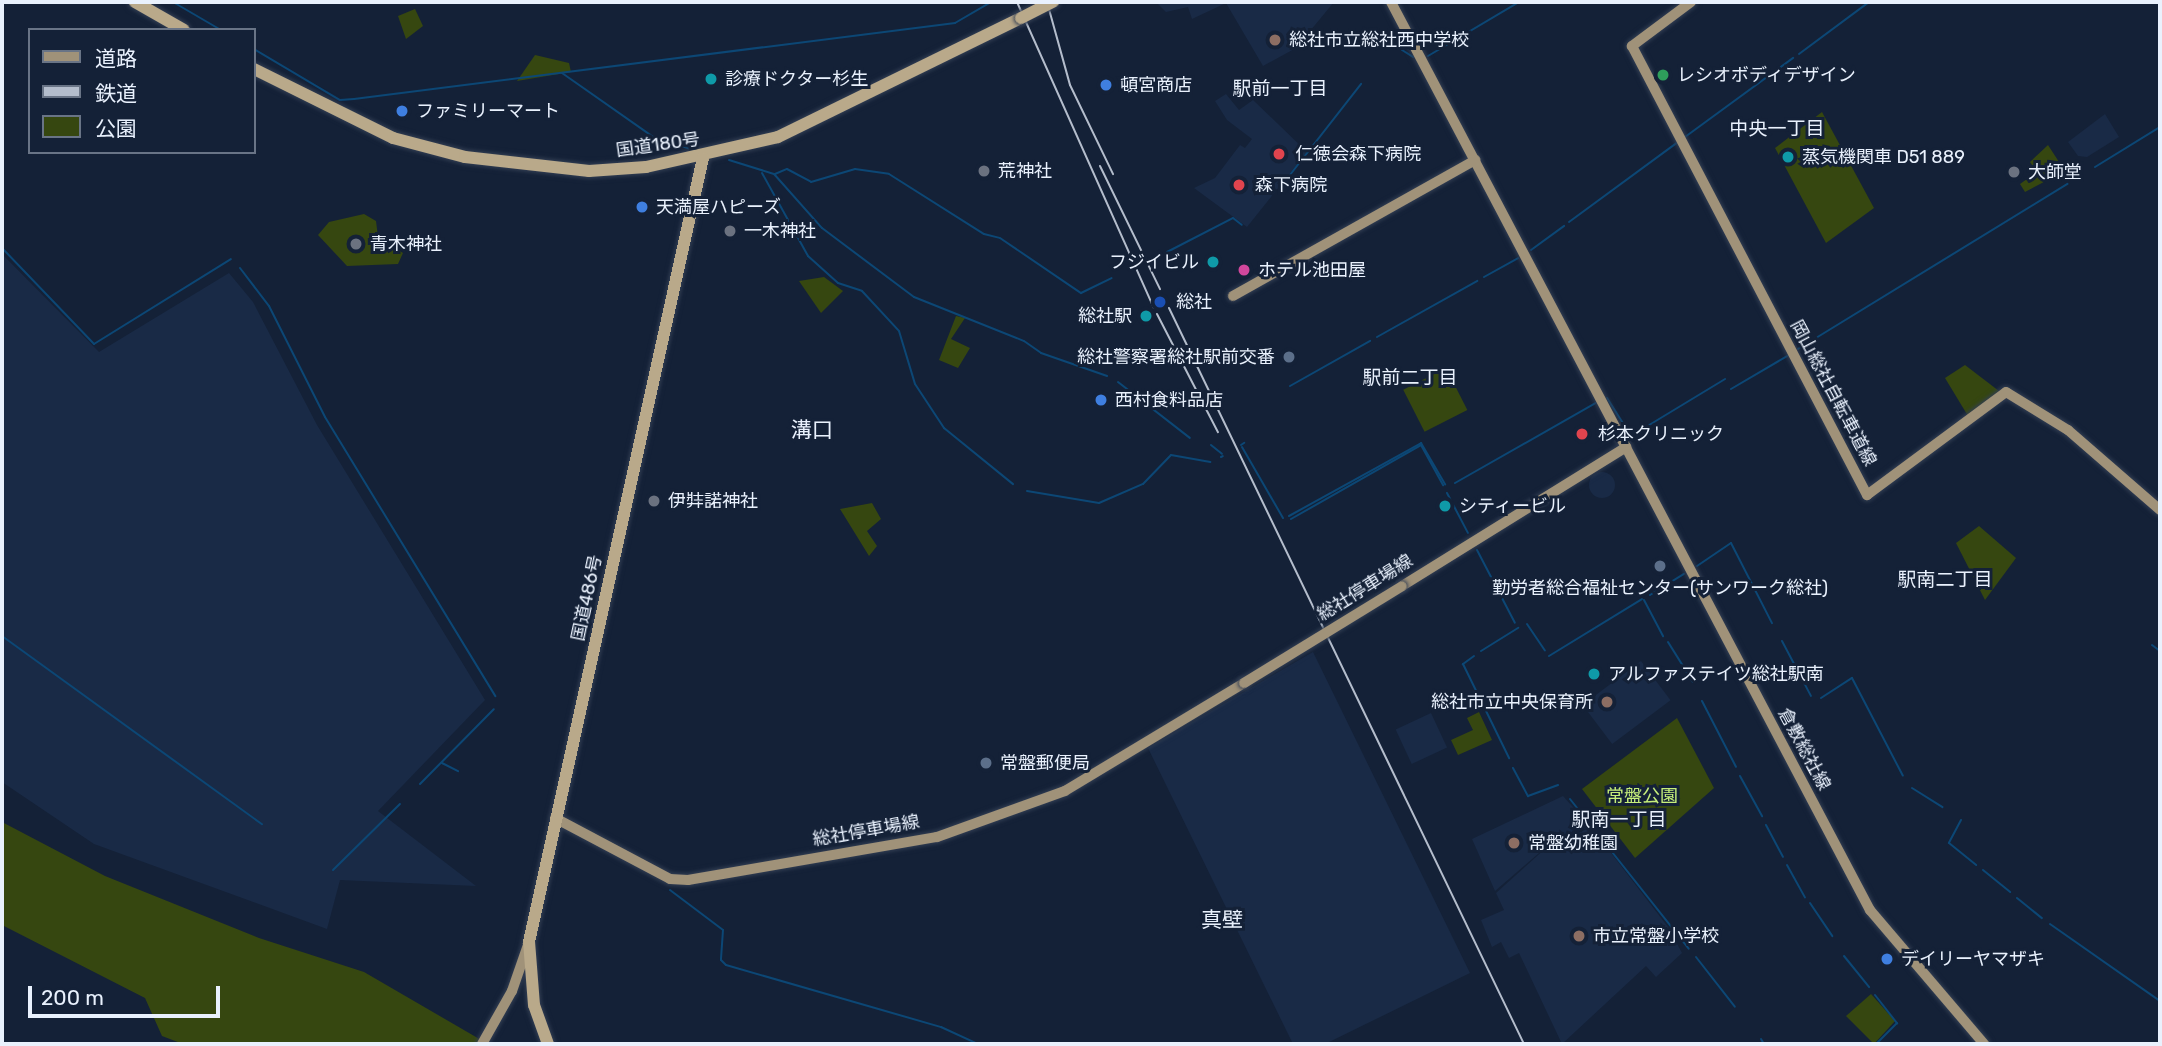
<!DOCTYPE html>
<meta charset="utf-8">
<style>
body{margin:0}
#map{position:relative;width:2162px;height:1046px;overflow:hidden;background:#142137;font-family:Rubik,"Noto Sans JP",sans-serif}
div>[style]{position:absolute}
[style*='--x']{left:calc(var(--x)*1px);top:calc(var(--y)*1px);width:calc(var(--w)*1px);rotate:calc(var(--a)*1deg)}
.built>*{inset:0;background:#192a46;transform-origin:0 0}
.round{border-radius:50%}
.green>*{inset:0;background:#364710;transform-origin:0 0}
.stream>*{height:2px;margin:-1px;padding:0 1px;transform-origin:1px;border-radius:1px;background:#0c4775}
.roads{filter:drop-shadow(0 0 2px #323e53) drop-shadow(0 0 2px #323e53)}
.major>*{height:10px;margin:-5px;padding:0 5px;transform-origin:5px;border-radius:5px;background:#a09279}
.highway>*{height:12px;margin:-6px;padding:0 6px;transform-origin:6px;border-radius:6px;background:#b9a98a}
.rail>*{height:2px;margin:-1px;padding:0 1px;transform-origin:1px;border-radius:1px;background:#b4bdcc}
.bridges{filter:drop-shadow(0 0 2px #323e53) drop-shadow(0 0 2px #323e53)}
.major-bridge>*{height:10px;margin:-5px;padding:0 5px;transform-origin:5px;border-radius:5px;background:#a09279}
.highway-bridge>*{height:12px;margin:-6px;padding:0 6px;transform-origin:6px;border-radius:6px;background:#b9a98a}
.dots>*{width:19px;height:19px;translate:-50% -50%;box-sizing:border-box;border:4px solid #142137;border-radius:50%}
span{translate:-50% -50%;white-space:nowrap;text-align:center;line-height:1.15;-webkit-text-stroke:6px #142137;paint-order:stroke}
.poi-label{font-size:18px;color:#e9f1fd}
.left{translate:0 -50%;text-align:left}
.right{translate:-100% -50%;text-align:right}
.street-label{font-size:18px;color:#e9f1fd}
.park-label{font-size:18px;color:#c7ef7b}
.neighbourhood-label{font-size:19px;color:#e9f1fd}
.quarter-label{font-size:21px;color:#e9f1fd}
.frame{position:absolute;inset:0;border:4px solid #e9f1fd;pointer-events:none}
.legend{position:absolute;left:28px;top:28px;width:228px;height:126px;box-sizing:border-box;background:#142137;border:2px solid #697486;margin:0;padding:9px 12px;list-style:none;font-size:21px;color:#e9f1fd}
.legend li{display:flex;align-items:center;gap:14px;height:35px}
.legend b{width:35px;border:2px solid #697486}
.scale{position:absolute;left:28px;top:986px;width:192px;height:32px;box-sizing:border-box;border:4px solid #e9f1fd;border-top:0;padding-left:9px;font-size:21px;line-height:24px;white-space:nowrap;color:#e9f1fd;-webkit-text-stroke:5px #142137;paint-order:stroke}
</style>
<div id="map">
<div class="built">
<i style="clip-path:polygon(1156px 2px,1334px 2px,1296px 48px,1263px 66px,1226px 3px,1192px 19px,1188px 7px,1166px 12px)"></i>
<i style="clip-path:polygon(1226px 94px,1239px 110px,1253px 100px,1307px 152px,1247px 227px,1194px 188px,1215px 178px,1240px 145px,1245px 148px,1252px 139px,1227px 120px,1215px 101px)"></i>
<i style="clip-path:polygon(2105px 114px,2119px 137px,2087px 157px,2078px 156px,2068px 142px)"></i>
<i style="clip-path:polygon(2px 254px,99px 352px,229px 273px,253px 302px,317px 425px,485px 700px,378px 811px,476px 886px,340px 880px,327px 929px,94px 844px,2px 782px)"></i>
<i class="round" style="left:1589px;top:472px;width:26px;height:26px"></i>
<i style="clip-path:polygon(1313px 652px,1470px 973px,1325px 1044px,1293px 1044px,1148px 748px)"></i>
<i style="left:1641px;top:661px;width:49px;height:73px;rotate:53deg"></i>
<i style="left:1431px;top:713px;width:38px;height:39px;rotate:65deg"></i>
<i style="clip-path:polygon(1563px 796px,1590px 826px,1546px 847px,1495px 891px,1472px 839px)"></i>
<i style="clip-path:polygon(1591px 827px,1668px 927px,1682px 953px,1656px 977px,1646px 966px,1562px 1044px,1519px 953px,1509px 958px,1501px 942px,1492px 947px,1481px 920px,1504px 910px,1496px 893px,1546px 848px)"></i>
</div>
<div class="green">
<i style="clip-path:polygon(415px 9px,423px 26px,406px 39px,398px 16px)"></i>
<i style="clip-path:polygon(535px 55px,569px 63px,571px 72px,517px 81px)"></i>
<i style="clip-path:polygon(1822px 112px,1874px 208px,1826px 243px,1775px 148px)"></i>
<i style="clip-path:polygon(2048px 145px,2061px 165px,2059px 174px,2025px 192px,2020px 184px,2037px 172px,2030px 162px)"></i>
<i style="clip-path:polygon(364px 214px,376px 221px,378px 237px,403px 253px,398px 264px,347px 266px,318px 235px,329px 222px)"></i>
<i style="clip-path:polygon(824px 277px,843px 291px,821px 313px,799px 281px)"></i>
<i style="clip-path:polygon(956px 316px,965px 318px,951px 339px,970px 348px,958px 368px,939px 360px)"></i>
<i style="clip-path:polygon(1965px 365px,1999px 391px,1968px 416px,1945px 378px)"></i>
<i style="left:1446px;top:368px;width:47px;height:48px;rotate:63deg"></i>
<i style="clip-path:polygon(872px 503px,881px 519px,867px 531px,877px 546px,869px 556px,840px 509px)"></i>
<i style="clip-path:polygon(1979px 526px,2016px 558px,1985px 600px,1956px 543px)"></i>
<i style="clip-path:polygon(1479px 712px,1492px 740px,1458px 755px,1451px 740px,1473px 730px,1467px 718px)"></i>
<i style="clip-path:polygon(1677px 718px,1714px 788px,1635px 858px,1582px 789px)"></i>
<i style="clip-path:polygon(2px 822px,105px 876px,259px 938px,364px 972px,488px 1044px,183px 1044px,162px 1036px,145px 998px,2px 925px)"></i>
<i style="clip-path:polygon(1871px 994px,1895px 1021px,1874px 1044px,1846px 1016px)"></i>
</div>
<div class="stream">
<i style="--x:173;--y:2;--w:56;--a:30.3"></i>
<i style="--x:254;--y:49;--w:100;--a:30.7"></i>
<i style="--x:340;--y:100;--w:14;--a:-4"></i>
<i style="--x:354;--y:99;--w:606;--a:-7.21"></i>
<i style="--x:955;--y:23;--w:42;--a:-30.3"></i>
<i style="--x:1402;--y:50;--w:13;--a:32"></i>
<i style="--x:1799;--y:54;--w:87;--a:-36.6"></i>
<i style="--x:1428;--y:56;--w:106;--a:-30.7"></i>
<i style="--x:562;--y:73;--w:113;--a:35"></i>
<i style="--x:655;--y:138;--w:41;--a:17.1"></i>
<i style="--x:1685;--y:137;--w:134;--a:-36.2"></i>
<i style="--x:729;--y:160;--w:47;--a:17.3"></i>
<i style="--x:774;--y:174;--w:72;--a:48.4"></i>
<i style="--x:822;--y:228;--w:115;--a:36.9"></i>
<i style="--x:914;--y:297;--w:118;--a:21.8"></i>
<i style="--x:1024;--y:341;--w:21;--a:35"></i>
<i style="--x:1041;--y:353;--w:70;--a:19.2"></i>
<i style="--x:2095;--y:167;--w:76;--a:-31.6"></i>
<i style="--x:762;--y:173;--w:95;--a:61"></i>
<i style="--x:808;--y:256;--w:40;--a:42"></i>
<i style="--x:838;--y:283;--w:25;--a:18"></i>
<i style="--x:862;--y:291;--w:54;--a:47.2"></i>
<i style="--x:899;--y:331;--w:55;--a:73.2"></i>
<i style="--x:915;--y:384;--w:53;--a:56.6"></i>
<i style="--x:944;--y:428;--w:89;--a:39.1"></i>
<i style="--x:775;--y:174;--w:13;--a:-23"></i>
<i style="--x:787;--y:169;--w:27;--a:28"></i>
<i style="--x:811;--y:182;--w:46;--a:-16.5"></i>
<i style="--x:855;--y:169;--w:34;--a:8"></i>
<i style="--x:889;--y:174;--w:112;--a:32.3"></i>
<i style="--x:984;--y:234;--w:16;--a:14"></i>
<i style="--x:1000;--y:238;--w:98;--a:34.2"></i>
<i style="--x:1081;--y:293;--w:34;--a:-26"></i>
<i style="--x:1286;--y:180;--w:122;--a:-52"></i>
<i style="--x:1569;--y:222;--w:135;--a:-36.3"></i>
<i style="--x:2;--y:248;--w:133;--a:46.2"></i>
<i style="--x:94;--y:344;--w:161;--a:-31.8"></i>
<i style="--x:1531;--y:250;--w:41;--a:-36"></i>
<i style="--x:1167;--y:252;--w:74;--a:-27.3"></i>
<i style="--x:1233;--y:218;--w:11;--a:38"></i>
<i style="--x:240;--y:268;--w:48;--a:52.7"></i>
<i style="--x:269;--y:306;--w:124;--a:63.2"></i>
<i style="--x:325;--y:417;--w:327;--a:58.6"></i>
<i style="--x:1484;--y:277;--w:39;--a:-29"></i>
<i style="--x:1377;--y:337;--w:115;--a:-29.2"></i>
<i style="--x:1798;--y:349;--w:316;--a:-31.5"></i>
<i style="--x:1118;--y:382;--w:91;--a:37.9"></i>
<i style="--x:1290;--y:386;--w:92;--a:-29.4"></i>
<i style="--x:1731;--y:389;--w:67;--a:-30.4"></i>
<i style="--x:1607;--y:398;--w:45;--a:57.7"></i>
<i style="--x:1631;--y:436;--w:110;--a:-31.2"></i>
<i style="--x:1211;--y:445;--w:14;--a:39"></i>
<i style="--x:1241;--y:445;--w:4;--a:-34"></i>
<i style="--x:1242;--y:447;--w:82;--a:60"></i>
<i style="--x:1221;--y:457;--w:2;--a:-27"></i>
<i style="--x:1455;--y:483;--w:162;--a:-29.6"></i>
<i style="--x:1027;--y:491;--w:73;--a:9.5"></i>
<i style="--x:1099;--y:503;--w:48;--a:-23.4"></i>
<i style="--x:1143;--y:484;--w:40;--a:-46"></i>
<i style="--x:1171;--y:455;--w:40;--a:10"></i>
<i style="--x:1447;--y:493;--w:45;--a:62.3"></i>
<i style="--x:1289;--y:516;--w:151;--a:-28.9"></i>
<i style="--x:1421;--y:443;--w:48;--a:59.7"></i>
<i style="--x:1291;--y:519;--w:150;--a:-29.6"></i>
<i style="--x:1421;--y:445;--w:46;--a:61.2"></i>
<i style="--x:1477;--y:550;--w:82;--a:62.5"></i>
<i style="--x:1697;--y:566;--w:41;--a:-34.1"></i>
<i style="--x:1731;--y:543;--w:90;--a:62.9"></i>
<i style="--x:1650;--y:595;--w:40;--a:-32"></i>
<i style="--x:1644;--y:600;--w:41;--a:62.2"></i>
<i style="--x:1527;--y:624;--w:32;--a:56"></i>
<i style="--x:2;--y:636;--w:321;--a:35.9"></i>
<i style="--x:1782;--y:641;--w:62;--a:62.2"></i>
<i style="--x:1668;--y:642;--w:47;--a:58"></i>
<i style="--x:2152;--y:645;--w:10;--a:37"></i>
<i style="--x:1481;--y:651;--w:44;--a:-31.9"></i>
<i style="--x:1474;--y:656;--w:14;--a:144"></i>
<i style="--x:1463;--y:664;--w:105;--a:63.9"></i>
<i style="--x:1549;--y:656;--w:109;--a:-31.5"></i>
<i style="--x:1821;--y:698;--w:37;--a:-33"></i>
<i style="--x:1852;--y:678;--w:110;--a:62.5"></i>
<i style="--x:1702;--y:701;--w:74;--a:62.7"></i>
<i style="--x:442;--y:763;--w:18;--a:27"></i>
<i style="--x:1513;--y:768;--w:32;--a:62"></i>
<i style="--x:1528;--y:796;--w:32;--a:-20"></i>
<i style="--x:1740;--y:776;--w:46;--a:61.2"></i>
<i style="--x:420;--y:784;--w:105;--a:-45.4"></i>
<i style="--x:1912;--y:788;--w:36;--a:32"></i>
<i style="--x:1570;--y:799;--w:191;--a:51.6"></i>
<i style="--x:1961;--y:820;--w:26;--a:118"></i>
<i style="--x:1949;--y:843;--w:35;--a:39"></i>
<i style="--x:1766;--y:825;--w:36;--a:62"></i>
<i style="--x:1787;--y:865;--w:37;--a:61"></i>
<i style="--x:333;--y:870;--w:94;--a:-44.6"></i>
<i style="--x:1983;--y:870;--w:35;--a:39"></i>
<i style="--x:670;--y:890;--w:66;--a:37"></i>
<i style="--x:723;--y:930;--w:30;--a:94"></i>
<i style="--x:721;--y:960;--w:7;--a:45"></i>
<i style="--x:726;--y:965;--w:224;--a:16.1"></i>
<i style="--x:941;--y:1027;--w:41;--a:24.7"></i>
<i style="--x:2017;--y:898;--w:32;--a:39"></i>
<i style="--x:1810;--y:903;--w:40;--a:56"></i>
<i style="--x:2050;--y:924;--w:134;--a:35"></i>
<i style="--x:1844;--y:956;--w:40;--a:51"></i>
<i style="--x:1696;--y:957;--w:63;--a:52"></i>
<i style="--x:1875;--y:995;--w:36;--a:52"></i>
<i style="--x:1897;--y:1023;--w:30;--a:135"></i>
<i style="--x:1761;--y:1039;--w:6;--a:59"></i>
</div>
<div class="roads">
<div class="major">
<i style="--x:1391;--y:2;--w:1027;--a:62.19"></i>
<i style="--x:1870;--y:910;--w:176;--a:49.6"></i>
<i style="--x:1691;--y:2;--w:74;--a:143.3"></i>
<i style="--x:1632;--y:46;--w:507;--a:62.37"></i>
<i style="--x:1867;--y:495;--w:173;--a:-36.5"></i>
<i style="--x:2006;--y:392;--w:73;--a:31.5"></i>
<i style="--x:2068;--y:430;--w:122;--a:41"></i>
<i style="--x:1233;--y:296;--w:278;--a:-29.3"></i>
<i style="--x:1402;--y:586;--w:264;--a:-31.8"></i>
<i style="--x:555;--y:818;--w:130;--a:27.9"></i>
<i style="--x:670;--y:879;--w:18;--a:3"></i>
<i style="--x:688;--y:880;--w:253;--a:-9.8"></i>
<i style="--x:937;--y:837;--w:136;--a:-19.8"></i>
<i style="--x:1065;--y:791;--w:209;--a:-31.1"></i>
<i style="--x:482;--y:1044;--w:61;--a:-60.5"></i>
<i style="--x:512;--y:991;--w:52;--a:-70.9"></i>
</div>
<div class="highway">
<i style="--x:135;--y:2;--w:56;--a:29.7"></i>
<i style="--x:254;--y:69;--w:155;--a:26.4"></i>
<i style="--x:393;--y:138;--w:74;--a:14.8"></i>
<i style="--x:465;--y:157;--w:125;--a:6.4"></i>
<i style="--x:589;--y:171;--w:57;--a:-4"></i>
<i style="--x:646;--y:167;--w:135;--a:-12.8"></i>
<i style="--x:778;--y:137;--w:271;--a:-26.1"></i>
<i style="--x:548;--y:1044;--w:41;--a:-109.7"></i>
<i style="--x:534;--y:1005;--w:63;--a:-94.5"></i>
<i style="--x:529;--y:942;--w:803;--a:-77.49"></i>
</div>
</div>
<div class="rail">
<i style="--x:1017;--y:2;--w:335;--a:65.9"></i>
<i style="--x:1047;--y:2;--w:86;--a:74.5"></i>
<i style="--x:1070;--y:85;--w:99;--a:64.2"></i>
<i style="--x:1100;--y:166;--w:137;--a:64"></i>
<i style="--x:1169;--y:308;--w:817;--a:64.25"></i>
<i style="--x:1157;--y:314;--w:133;--a:62.7"></i>
</div>
<div class="bridges">
<div class="major-bridge">
<i style="--x:1244;--y:683;--w:185;--a:-31.5"></i>
</div>
<div class="highway-bridge">
<i style="--x:1021;--y:18;--w:36;--a:-27"></i>
</div>
</div>
<div class="dots">
<i style="left:1275px;top:40px;background:#8d6e63"></i>
<i style="left:1663px;top:75px;background:#2e9e5b"></i>
<i style="left:711px;top:79px;background:#0f9aa8"></i>
<i style="left:1106px;top:85px;background:#3f7fe0"></i>
<i style="left:402px;top:111px;background:#3f7fe0"></i>
<i style="left:1279px;top:154px;background:#e0444e"></i>
<i style="left:1788px;top:157px;background:#0f9aa8"></i>
<i style="left:984px;top:171px;background:#6b7280"></i>
<i style="left:2014px;top:172px;background:#6b7280"></i>
<i style="left:1239px;top:185px;background:#e0444e"></i>
<i style="left:642px;top:207px;background:#3f7fe0"></i>
<i style="left:730px;top:231px;background:#6b7280"></i>
<i style="left:356px;top:244px;background:#6b7280"></i>
<i style="left:1213px;top:262px;background:#0f9aa8"></i>
<i style="left:1244px;top:270px;background:#d1479c"></i>
<i style="left:1160px;top:302px;background:#1a4fb4"></i>
<i style="left:1146px;top:316px;background:#0f9aa8"></i>
<i style="left:1289px;top:357px;background:#5c6f8a"></i>
<i style="left:1101px;top:400px;background:#3f7fe0"></i>
<i style="left:1582px;top:434px;background:#e0444e"></i>
<i style="left:654px;top:501px;background:#6b7280"></i>
<i style="left:1445px;top:506px;background:#0f9aa8"></i>
<i style="left:1660px;top:566px;background:#5c6f8a"></i>
<i style="left:1594px;top:674px;background:#0f9aa8"></i>
<i style="left:1607px;top:702px;background:#8d6e63"></i>
<i style="left:986px;top:763px;background:#5c6f8a"></i>
<i style="left:1514px;top:843px;background:#8d6e63"></i>
<i style="left:1579px;top:936px;background:#8d6e63"></i>
<i style="left:1887px;top:959px;background:#3f7fe0"></i>
</div>
<div class="poi-label">
<span class="left" style="left:1289px;top:40px">総社市立総社西中学校</span>
<span class="left" style="left:1677px;top:75px">レシオボディデザイン</span>
<span class="left" style="left:725px;top:79px">診療ドクター杉生</span>
<span class="left" style="left:1120px;top:85px">頓宮商店</span>
<span class="left" style="left:416px;top:111px">ファミリーマート</span>
<span class="left" style="left:1295px;top:154px">仁徳会森下病院</span>
<span class="left" style="left:1802px;top:157px">蒸気機関車 D51 889</span>
<span class="left" style="left:998px;top:171px">荒神社</span>
<span class="left" style="left:2028px;top:172px">大師堂</span>
<span class="left" style="left:1255px;top:185px">森下病院</span>
<span class="left" style="left:656px;top:207px">天満屋ハピーズ</span>
<span class="left" style="left:744px;top:231px">一木神社</span>
<span class="left" style="left:370px;top:244px">青木神社</span>
<span class="right" style="left:1199px;top:262px">フジイビル</span>
<span class="left" style="left:1258px;top:270px">ホテル池田屋</span>
<span class="left" style="left:1176px;top:302px">総社</span>
<span class="right" style="left:1132px;top:316px">総社駅</span>
<span class="right" style="left:1275px;top:357px">総社警察署総社駅前交番</span>
<span class="left" style="left:1115px;top:400px">西村食料品店</span>
<span class="left" style="left:1598px;top:434px">杉本クリニック</span>
<span class="left" style="left:668px;top:501px">伊弉諾神社</span>
<span class="left" style="left:1459px;top:506px">シティービル</span>
<span style="left:1660px;top:588px">勤労者総合福祉センター(サンワーク総社)</span>
<span class="left" style="left:1608px;top:674px">アルファステイツ総社駅南</span>
<span class="right" style="left:1593px;top:702px">総社市立中央保育所</span>
<span class="left" style="left:1000px;top:763px">常盤郵便局</span>
<span class="left" style="left:1528px;top:843px">常盤幼稚園</span>
<span class="left" style="left:1593px;top:936px">市立常盤小学校</span>
<span class="left" style="left:1901px;top:959px">デイリーヤマザキ</span>
</div>
<div class="street-label">
<span style="left:658px;top:145px;rotate:-8deg">国道180号</span>
<span style="left:1833px;top:393px;rotate:62deg">岡山総社自転車道線</span>
<span style="left:1365px;top:588px;rotate:-32deg">総社停車場線</span>
<span style="left:587px;top:598px;rotate:-78deg">国道486号</span>
<span style="left:1804px;top:749px;rotate:62deg">倉敷総社線</span>
<span style="left:866px;top:831px;rotate:-10deg">総社停車場線</span>
</div>
<div class="park-label">
<span style="left:1642px;top:796px">常盤公園</span>
</div>
<div class="neighbourhood-label">
<span style="left:1280px;top:89px">駅前一丁目</span>
<span style="left:1777px;top:129px">中央一丁目</span>
<span style="left:1410px;top:378px">駅前二丁目</span>
<span style="left:1945px;top:580px">駅南二丁目</span>
<span style="left:1619px;top:820px">駅南一丁目</span>
</div>
<div class="quarter-label">
<span style="left:812px;top:430px">溝口</span>
<span style="left:1222px;top:920px">真壁</span>
</div>
<div class="frame"></div>
<ul class="legend">
<li><b style="height:9px;background:#a09279"></b>道路</li>
<li><b style="height:9px;background:#b4bdcc"></b>鉄道</li>
<li><b style="height:19px;background:#364710"></b>公園</li>
</ul>
<div class="scale">200 m</div>
</div>
